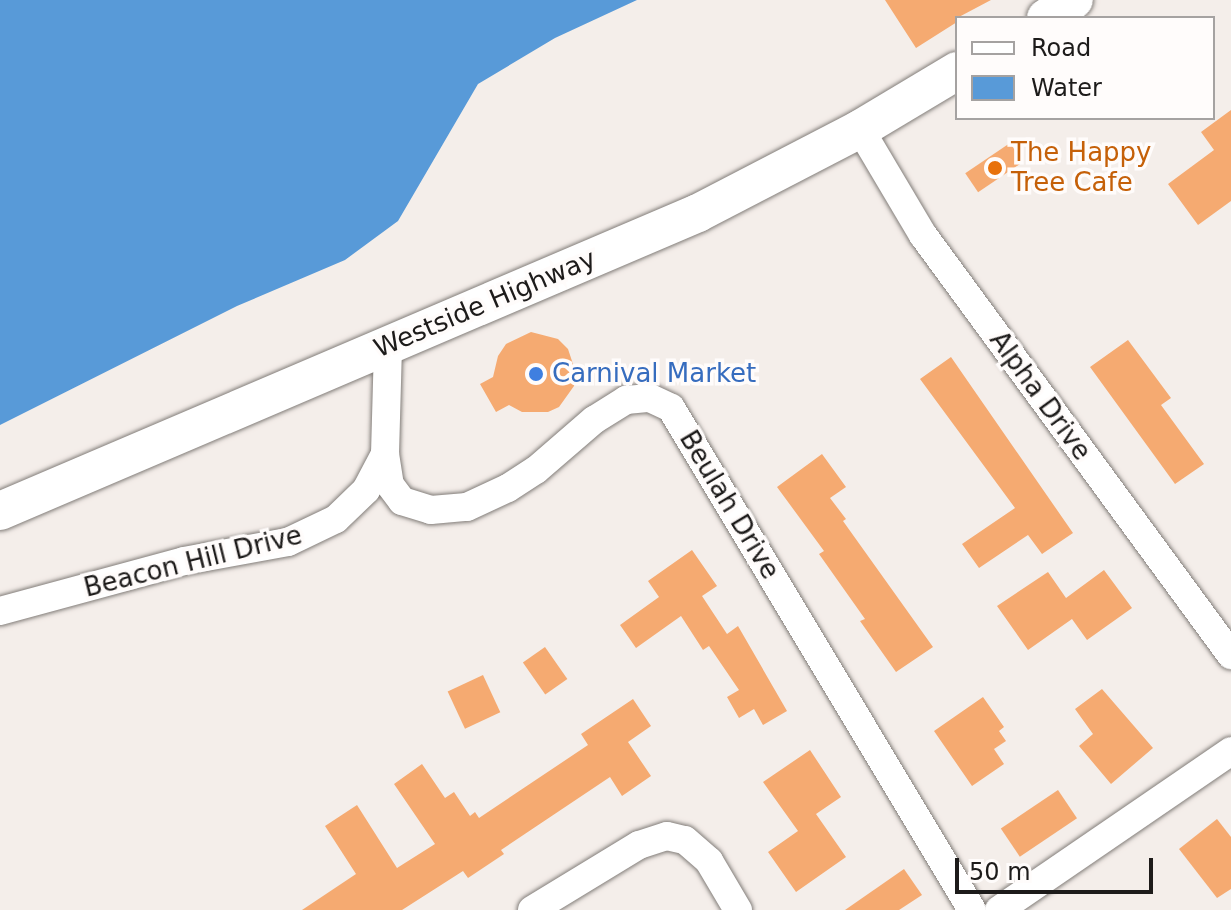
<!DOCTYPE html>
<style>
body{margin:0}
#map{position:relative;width:1231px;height:910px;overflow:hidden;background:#f4eeea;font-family:"DejaVu Sans",sans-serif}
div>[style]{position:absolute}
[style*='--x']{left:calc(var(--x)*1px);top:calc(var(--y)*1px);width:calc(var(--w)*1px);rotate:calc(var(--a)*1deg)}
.water>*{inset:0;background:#589ad8}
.building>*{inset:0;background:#f5aa71;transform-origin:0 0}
.roads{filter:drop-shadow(0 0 2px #827d79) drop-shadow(0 0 2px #827d79)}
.minor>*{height:28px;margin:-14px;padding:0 14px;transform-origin:14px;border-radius:14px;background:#fff}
.secondary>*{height:38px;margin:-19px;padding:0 19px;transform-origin:19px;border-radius:19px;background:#fff}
.dots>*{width:22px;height:22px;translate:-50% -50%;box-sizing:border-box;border:4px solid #fffcfb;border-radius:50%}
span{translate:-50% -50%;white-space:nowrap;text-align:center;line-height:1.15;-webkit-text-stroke:7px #fffcfb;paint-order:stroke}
.food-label{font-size:26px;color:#c56008}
.left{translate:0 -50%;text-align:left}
.street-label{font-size:26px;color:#1d1b1a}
.shop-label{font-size:26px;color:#366cbe}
.legend{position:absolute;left:955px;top:16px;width:260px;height:104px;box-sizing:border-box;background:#fffcfb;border:2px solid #a5a2a1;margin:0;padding:10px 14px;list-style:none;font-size:24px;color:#1d1b1a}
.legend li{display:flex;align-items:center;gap:16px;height:40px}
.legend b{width:40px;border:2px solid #a5a2a1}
.scale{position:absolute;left:955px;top:858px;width:198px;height:36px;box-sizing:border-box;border:4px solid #1d1b1a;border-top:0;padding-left:10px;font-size:24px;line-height:28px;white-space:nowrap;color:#1d1b1a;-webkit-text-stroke:6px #fffcfb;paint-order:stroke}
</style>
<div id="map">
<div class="water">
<i style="clip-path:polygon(0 0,637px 0,555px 38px,478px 84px,398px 221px,345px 260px,237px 306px,0 425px)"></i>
</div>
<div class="building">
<i style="clip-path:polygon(885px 0,991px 0,957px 18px,957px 22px,916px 48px)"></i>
<i style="clip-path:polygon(1231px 110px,1231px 201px,1198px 225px,1168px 184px,1214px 150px,1201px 132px)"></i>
<i style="left:1010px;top:143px;width:23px;height:54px;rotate:56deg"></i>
<i style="clip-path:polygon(531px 332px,558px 339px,568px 349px,576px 373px,574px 386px,559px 407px,548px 412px,522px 412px,509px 405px,496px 412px,480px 384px,493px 377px,498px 356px,506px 344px)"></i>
<i style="clip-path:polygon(1128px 340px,1171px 398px,1161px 405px,1204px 464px,1175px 484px,1090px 367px)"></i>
<i style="clip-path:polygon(951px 357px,1073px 533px,1042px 554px,1028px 535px,979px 568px,962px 544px,1015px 508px,920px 379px)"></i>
<i style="clip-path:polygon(822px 454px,846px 487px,830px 498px,846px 519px,843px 521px,933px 647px,896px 672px,860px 621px,865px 619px,819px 554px,824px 551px,777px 487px)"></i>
<i style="clip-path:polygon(692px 550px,717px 586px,702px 596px,727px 634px,738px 626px,787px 711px,763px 725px,754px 709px,739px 718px,727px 697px,739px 690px,709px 646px,703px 650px,681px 616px,636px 648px,620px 625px,659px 597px,648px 581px)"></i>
<i style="clip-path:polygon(1104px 570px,1132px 608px,1087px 640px,1072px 619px,1028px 650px,997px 606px,1048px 572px,1066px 598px)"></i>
<i style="left:545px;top:647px;width:39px;height:27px;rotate:55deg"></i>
<i style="left:483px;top:675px;width:41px;height:39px;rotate:65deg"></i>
<i style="clip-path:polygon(1102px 689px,1153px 748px,1111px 784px,1079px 746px,1093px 734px,1075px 709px)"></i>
<i style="clip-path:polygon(983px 697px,1004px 727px,999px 731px,1006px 741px,994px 749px,1004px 764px,972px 786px,934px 731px)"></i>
<i style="clip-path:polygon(633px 699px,651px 726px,628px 742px,651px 776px,622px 796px,610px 777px,501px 850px,504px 854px,468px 878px,463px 871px,402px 910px,302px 910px,356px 874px,325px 826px,357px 805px,397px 868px,435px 844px,394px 784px,422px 764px,445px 798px,454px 792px,470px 816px,475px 812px,479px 818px,588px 745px,581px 734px)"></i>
<i style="clip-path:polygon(810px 750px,841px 797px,816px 814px,846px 857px,796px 892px,768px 852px,798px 831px,763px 782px)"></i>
<i style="left:1058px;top:790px;width:34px;height:69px;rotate:56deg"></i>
<i style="clip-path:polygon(1217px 819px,1231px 837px,1231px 889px,1217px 898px,1179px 849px)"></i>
<i style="clip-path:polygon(904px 869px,922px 895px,899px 910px,845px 910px)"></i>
</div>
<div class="roads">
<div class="minor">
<i style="--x:860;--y:129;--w:123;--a:59.3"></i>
<i style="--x:923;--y:235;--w:521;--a:53.75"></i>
<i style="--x:385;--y:454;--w:31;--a:81"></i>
<i style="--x:390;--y:485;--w:20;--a:53"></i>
<i style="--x:402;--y:501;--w:30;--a:17"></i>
<i style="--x:431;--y:510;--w:36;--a:-5"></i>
<i style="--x:467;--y:507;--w:45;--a:-24.9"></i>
<i style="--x:508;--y:488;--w:33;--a:-33"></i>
<i style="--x:536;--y:470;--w:77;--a:-40.8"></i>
<i style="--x:594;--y:420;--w:38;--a:-32"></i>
<i style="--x:626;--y:400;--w:24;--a:-5"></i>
<i style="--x:650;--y:398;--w:23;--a:25"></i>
<i style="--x:671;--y:408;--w:585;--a:59.05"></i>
<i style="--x:0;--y:611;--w:191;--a:-15.2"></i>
<i style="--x:184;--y:561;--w:106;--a:-10.4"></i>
<i style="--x:288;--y:542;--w:53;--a:-25.6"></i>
<i style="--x:336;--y:519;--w:42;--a:-44"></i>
<i style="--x:366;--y:490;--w:41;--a:-62.2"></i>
<i style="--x:385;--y:454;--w:110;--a:-88.4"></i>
<i style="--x:532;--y:910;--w:125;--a:-31.3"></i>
<i style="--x:639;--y:845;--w:29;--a:-18"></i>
<i style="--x:667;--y:836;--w:18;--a:13"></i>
<i style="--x:685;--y:840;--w:32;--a:41"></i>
<i style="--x:709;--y:861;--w:57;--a:59.4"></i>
<i style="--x:999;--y:910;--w:281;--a:-34.4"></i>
</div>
<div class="secondary">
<i style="--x:1046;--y:18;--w:33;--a:-33"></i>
<i style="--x:0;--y:511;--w:759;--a:-23.12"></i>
<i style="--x:698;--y:213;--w:182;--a:-27.4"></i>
<i style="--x:860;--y:129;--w:113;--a:-30.9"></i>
</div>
</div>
<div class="dots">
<i style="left:995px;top:168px;background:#e8710a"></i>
<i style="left:536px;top:374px;background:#3f7fe0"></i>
</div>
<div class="food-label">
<span class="left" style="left:1011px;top:168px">The Happy<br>Tree Cafe</span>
</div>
<div class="street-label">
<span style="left:485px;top:304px;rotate:-23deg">Westside Highway</span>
<span style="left:1040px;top:396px;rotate:54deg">Alpha Drive</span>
<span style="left:729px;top:505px;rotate:59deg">Beulah Drive</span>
<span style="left:193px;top:562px;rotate:-14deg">Beacon Hill Drive</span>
</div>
<div class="shop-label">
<span class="left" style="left:552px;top:374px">Carnival Market</span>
</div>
<ul class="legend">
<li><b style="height:10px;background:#fff"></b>Road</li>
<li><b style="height:22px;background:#589ad8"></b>Water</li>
</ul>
<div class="scale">50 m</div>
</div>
